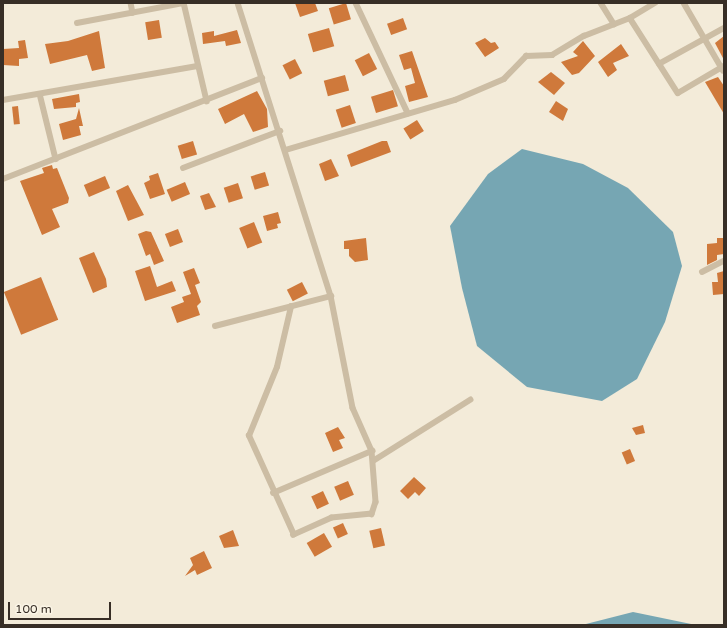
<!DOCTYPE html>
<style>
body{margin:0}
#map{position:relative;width:727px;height:628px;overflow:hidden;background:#f3ebd9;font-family:"Varela Round",sans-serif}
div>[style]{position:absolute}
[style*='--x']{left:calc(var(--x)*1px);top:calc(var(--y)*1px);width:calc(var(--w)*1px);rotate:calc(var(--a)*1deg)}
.water>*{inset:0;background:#76a6b3}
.building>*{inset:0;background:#cf793b;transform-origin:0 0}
.minor>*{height:5.5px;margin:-2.75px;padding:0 2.75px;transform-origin:2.75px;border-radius:2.75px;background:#ccbda4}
span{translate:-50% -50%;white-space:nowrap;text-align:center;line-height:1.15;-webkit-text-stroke:3px #fbf5e6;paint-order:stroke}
.frame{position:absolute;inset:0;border:4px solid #372e26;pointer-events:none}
.scale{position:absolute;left:8px;top:602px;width:103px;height:18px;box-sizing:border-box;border:2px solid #372e26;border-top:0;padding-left:5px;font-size:12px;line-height:14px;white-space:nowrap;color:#372e26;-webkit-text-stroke:3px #fbf5e6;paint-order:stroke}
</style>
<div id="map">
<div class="water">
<i style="clip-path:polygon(522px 149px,583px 164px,628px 188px,673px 232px,682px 266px,665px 322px,637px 379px,602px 401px,527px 387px,477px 346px,462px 288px,450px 226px,488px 174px)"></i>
<i style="clip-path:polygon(633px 612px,696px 625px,582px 625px)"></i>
</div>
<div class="building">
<i style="clip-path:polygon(295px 3px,315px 3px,318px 11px,300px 17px)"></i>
<i style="left:346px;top:3px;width:17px;height:18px;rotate:73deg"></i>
<i style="left:403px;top:18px;width:12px;height:17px;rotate:70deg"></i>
<i style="left:159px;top:20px;width:18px;height:14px;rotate:81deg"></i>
<i style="left:329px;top:28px;width:19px;height:22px;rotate:74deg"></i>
<i style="clip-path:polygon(237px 30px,241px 43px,226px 46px,225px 41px,203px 44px,202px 33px,214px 31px,214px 36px)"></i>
<i style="clip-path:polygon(99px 31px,105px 68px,92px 71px,87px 55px,50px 64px,45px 44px,68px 41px)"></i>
<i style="clip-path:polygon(724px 36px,724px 60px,715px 43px)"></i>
<i style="clip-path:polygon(485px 38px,491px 43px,495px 42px,499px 48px,485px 57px,475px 43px)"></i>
<i style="clip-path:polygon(25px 40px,28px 58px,19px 59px,19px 66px,3px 65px,3px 49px,19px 48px,18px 41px)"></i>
<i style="clip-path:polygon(583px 41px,595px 56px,579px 73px,572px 75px,561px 62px,578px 56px,573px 52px)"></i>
<i style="clip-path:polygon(621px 44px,629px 56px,613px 63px,617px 70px,608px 77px,598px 62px)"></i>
<i style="clip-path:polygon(412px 51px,428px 97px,409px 102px,405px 86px,415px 83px,411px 68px,404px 70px,399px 55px)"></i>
<i style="left:369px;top:53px;width:18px;height:16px;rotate:63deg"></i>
<i style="left:295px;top:59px;width:16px;height:14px;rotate:63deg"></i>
<i style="clip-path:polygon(551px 72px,565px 83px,554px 95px,538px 82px)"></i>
<i style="left:345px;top:75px;width:16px;height:22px;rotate:75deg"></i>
<i style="clip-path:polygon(718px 77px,724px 86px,724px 114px,705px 82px)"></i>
<i style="left:393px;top:90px;width:17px;height:23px;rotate:73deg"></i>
<i style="clip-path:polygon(257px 91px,267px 109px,268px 127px,253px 132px,244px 114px,225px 124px,218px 109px)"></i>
<i style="clip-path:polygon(79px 94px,80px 102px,76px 103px,76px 107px,54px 109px,52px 99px)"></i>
<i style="clip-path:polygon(556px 101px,568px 109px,563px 121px,549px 112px)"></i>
<i style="left:350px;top:105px;width:19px;height:15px;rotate:72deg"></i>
<i style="left:18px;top:106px;width:18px;height:6px;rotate:84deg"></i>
<i style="clip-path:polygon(79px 108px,83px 126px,79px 126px,81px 135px,63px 140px,59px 124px,76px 119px)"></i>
<i style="left:417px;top:120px;width:13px;height:16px;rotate:58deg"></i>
<i style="left:193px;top:141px;width:14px;height:16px;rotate:73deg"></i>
<i style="clip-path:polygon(382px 141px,387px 141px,391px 152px,351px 167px,347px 155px)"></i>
<i style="clip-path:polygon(331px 159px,339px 176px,325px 181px,319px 164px)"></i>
<i style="clip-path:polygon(52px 165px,53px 169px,57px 168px,69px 198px,68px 203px,52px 209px,60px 227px,42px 235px,20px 181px,44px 173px,42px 168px)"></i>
<i style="left:265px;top:172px;width:14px;height:15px;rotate:73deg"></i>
<i style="clip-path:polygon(158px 173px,165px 194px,150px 199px,144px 183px,150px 180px,149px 176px)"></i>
<i style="left:105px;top:176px;width:13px;height:23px;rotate:67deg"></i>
<i style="left:185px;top:182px;width:13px;height:20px;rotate:67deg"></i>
<i style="left:238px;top:183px;width:16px;height:15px;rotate:72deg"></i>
<i style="clip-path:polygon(128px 185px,144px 215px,128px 221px,116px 191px)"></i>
<i style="clip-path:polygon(209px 193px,216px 207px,205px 210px,200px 196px)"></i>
<i style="clip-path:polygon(278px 212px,281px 223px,277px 224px,278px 228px,267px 231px,263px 216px)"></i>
<i style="left:254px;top:222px;width:22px;height:16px;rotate:68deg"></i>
<i style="left:178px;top:229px;width:14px;height:14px;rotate:69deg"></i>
<i style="clip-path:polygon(146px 231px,151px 232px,164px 261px,154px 265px,150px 254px,146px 256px,138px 234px)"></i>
<i style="clip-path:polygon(366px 238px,368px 260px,355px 262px,349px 256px,349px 249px,344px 249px,344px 241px)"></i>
<i style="clip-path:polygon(717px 238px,724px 238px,724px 254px,717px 255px,717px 260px,707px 265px,707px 244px,717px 243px)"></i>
<i style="clip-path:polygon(94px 252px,106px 279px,107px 287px,93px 293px,79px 258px)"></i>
<i style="clip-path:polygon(150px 266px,157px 287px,172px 281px,176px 291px,145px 301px,135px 271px)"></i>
<i style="clip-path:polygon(194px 268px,200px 283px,195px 285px,201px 302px,197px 306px,200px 315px,177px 323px,171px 307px,184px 302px,182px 297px,191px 294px,183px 272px)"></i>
<i style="clip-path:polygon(724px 271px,724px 294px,713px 295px,712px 282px,718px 282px,717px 273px)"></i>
<i style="left:41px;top:277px;width:46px;height:40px;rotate:68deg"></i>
<i style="left:302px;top:282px;width:13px;height:17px;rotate:63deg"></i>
<i style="clip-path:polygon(643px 425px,645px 433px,636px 435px,632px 428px)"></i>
<i style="clip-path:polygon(338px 427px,345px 438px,339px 440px,343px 448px,333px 452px,325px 433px)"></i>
<i style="left:630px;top:449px;width:13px;height:9px;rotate:67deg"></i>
<i style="clip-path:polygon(414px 477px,426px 488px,419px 496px,415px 492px,408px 499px,400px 491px)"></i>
<i style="left:348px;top:481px;width:15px;height:15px;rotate:67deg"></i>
<i style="left:323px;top:491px;width:14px;height:13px;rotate:65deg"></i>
<i style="left:343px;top:523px;width:12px;height:11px;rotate:66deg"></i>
<i style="left:381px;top:528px;width:18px;height:12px;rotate:77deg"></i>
<i style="clip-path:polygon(233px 530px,239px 546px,224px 548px,219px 536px)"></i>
<i style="left:324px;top:533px;width:16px;height:20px;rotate:60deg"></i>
<i style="clip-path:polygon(204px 551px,212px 568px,197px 575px,195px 570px,185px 576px,193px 565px,190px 558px)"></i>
</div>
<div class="minor">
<i style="--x:131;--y:3;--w:10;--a:79"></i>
<i style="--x:184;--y:3;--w:101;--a:76.8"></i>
<i style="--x:238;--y:3;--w:307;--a:72.4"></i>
<i style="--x:331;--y:296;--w:114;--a:78.9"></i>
<i style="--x:353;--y:408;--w:47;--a:66.2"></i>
<i style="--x:372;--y:451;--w:51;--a:85.5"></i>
<i style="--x:376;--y:502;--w:13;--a:108"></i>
<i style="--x:372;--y:514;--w:40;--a:174.3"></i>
<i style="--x:332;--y:518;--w:42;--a:155.9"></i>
<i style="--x:294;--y:535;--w:109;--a:-114.4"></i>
<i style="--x:249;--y:436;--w:74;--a:-67.9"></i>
<i style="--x:277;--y:367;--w:62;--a:-76.9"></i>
<i style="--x:356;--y:3;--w:122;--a:64.7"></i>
<i style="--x:601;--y:3;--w:25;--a:58"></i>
<i style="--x:684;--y:3;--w:78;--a:59.8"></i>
<i style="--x:630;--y:18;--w:89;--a:57.4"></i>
<i style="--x:678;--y:93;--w:53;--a:-30.4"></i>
<i style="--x:77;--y:23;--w:109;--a:-10.6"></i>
<i style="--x:659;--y:64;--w:74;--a:-29"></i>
<i style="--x:40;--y:94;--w:67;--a:76.2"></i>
<i style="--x:3;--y:100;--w:197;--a:-9.9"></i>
<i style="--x:286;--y:150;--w:176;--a:-16.5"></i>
<i style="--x:455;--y:100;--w:53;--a:-23.2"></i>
<i style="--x:504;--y:79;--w:32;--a:-46"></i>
<i style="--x:526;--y:56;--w:26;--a:-2"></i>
<i style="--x:552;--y:55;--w:37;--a:-31"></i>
<i style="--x:584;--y:36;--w:49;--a:-21.4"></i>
<i style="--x:630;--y:18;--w:29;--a:-31"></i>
<i style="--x:183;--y:168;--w:104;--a:-20.9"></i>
<i style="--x:3;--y:179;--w:278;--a:-21.3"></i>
<i style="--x:702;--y:272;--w:25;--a:-27"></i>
<i style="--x:215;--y:326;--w:120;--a:-14.5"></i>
<i style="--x:373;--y:461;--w:115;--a:-32.2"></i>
<i style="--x:273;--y:493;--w:108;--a:-23"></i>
</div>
<div class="frame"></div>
<div class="scale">100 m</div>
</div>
